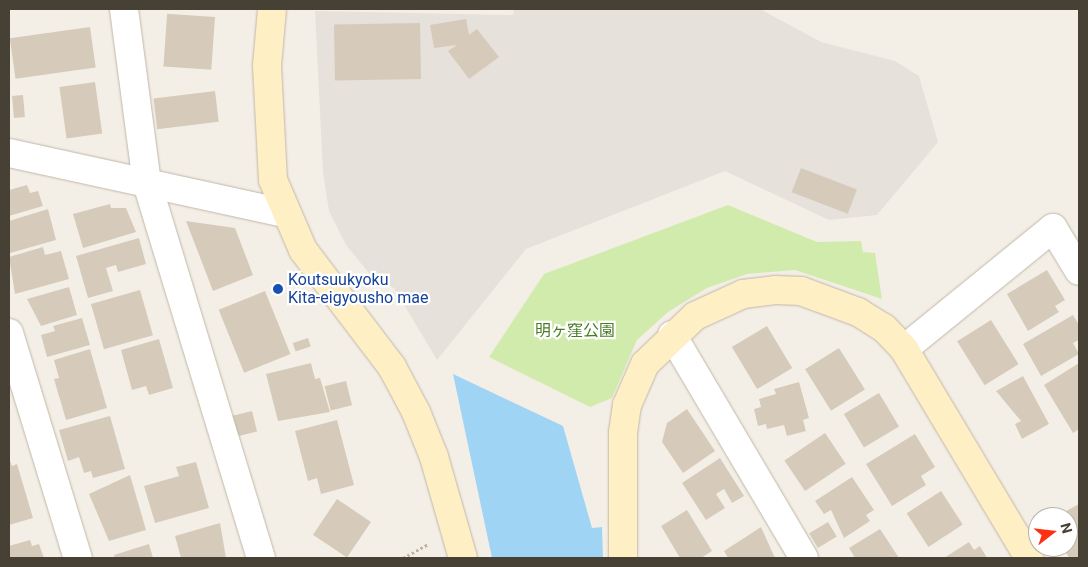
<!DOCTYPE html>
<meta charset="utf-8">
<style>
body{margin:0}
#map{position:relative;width:1088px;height:567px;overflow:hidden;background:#f4efe6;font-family:Roboto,"Noto Sans JP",sans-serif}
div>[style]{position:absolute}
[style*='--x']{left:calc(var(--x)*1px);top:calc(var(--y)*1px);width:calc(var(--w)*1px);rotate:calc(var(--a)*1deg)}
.industrial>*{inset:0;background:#e6e1db}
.green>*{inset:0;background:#d1ebad}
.water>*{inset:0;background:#9fd4f4}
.building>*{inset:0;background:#d6cbbb;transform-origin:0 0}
.path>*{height:3px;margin-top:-1.5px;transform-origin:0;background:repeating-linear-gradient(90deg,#c3b399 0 2.5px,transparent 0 5px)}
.roads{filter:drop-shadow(0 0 1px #c0b7a8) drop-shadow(0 0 1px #c0b7a8)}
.street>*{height:28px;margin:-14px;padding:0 14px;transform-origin:14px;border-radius:14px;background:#fff}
.secondary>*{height:28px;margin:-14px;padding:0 14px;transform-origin:14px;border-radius:14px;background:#ffefc5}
.dots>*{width:14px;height:14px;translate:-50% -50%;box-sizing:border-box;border:2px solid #fff;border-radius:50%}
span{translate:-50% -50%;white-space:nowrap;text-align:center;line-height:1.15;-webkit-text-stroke:4.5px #fff;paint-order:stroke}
.transit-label{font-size:16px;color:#164399}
.left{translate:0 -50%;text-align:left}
.park-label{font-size:16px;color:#497c25}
.frame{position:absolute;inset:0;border:10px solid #474035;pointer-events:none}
.north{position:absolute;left:1028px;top:507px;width:50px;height:50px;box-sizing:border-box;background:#fff;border:1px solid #b5b3ae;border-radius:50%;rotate:74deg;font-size:14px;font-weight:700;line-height:20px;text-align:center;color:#474035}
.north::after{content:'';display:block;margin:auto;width:18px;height:22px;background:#ff2f12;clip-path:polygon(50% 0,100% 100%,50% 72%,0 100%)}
</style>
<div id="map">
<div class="industrial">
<i style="clip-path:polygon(514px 9px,760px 9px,821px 42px,895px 61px,919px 76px,938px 142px,877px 215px,829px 220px,725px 171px,526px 249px,437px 360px,394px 288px,373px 278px,346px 245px,329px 211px,323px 173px,315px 11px,513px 15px)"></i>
</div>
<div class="green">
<i style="clip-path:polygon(728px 205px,817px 242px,861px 241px,863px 252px,875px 253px,882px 299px,795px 270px,747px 274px,707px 288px,668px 312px,637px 340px,612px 398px,590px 407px,489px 357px,544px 274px)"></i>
</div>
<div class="water">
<i style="clip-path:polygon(453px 374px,563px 426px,592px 528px,602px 527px,603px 558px,492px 558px)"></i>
</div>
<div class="building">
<i style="left:215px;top:17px;width:53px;height:48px;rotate:94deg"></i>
<i style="clip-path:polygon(466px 19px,469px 35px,477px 29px,499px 57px,469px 79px,448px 51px,457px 45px,434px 48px,430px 25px)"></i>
<i style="left:420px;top:23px;width:56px;height:86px;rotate:89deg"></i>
<i style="left:90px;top:27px;width:41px;height:81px;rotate:82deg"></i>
<i style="left:95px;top:82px;width:52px;height:36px;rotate:82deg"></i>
<i style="left:215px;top:91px;width:31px;height:62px;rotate:83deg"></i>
<i style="left:23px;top:95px;width:22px;height:11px;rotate:85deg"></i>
<i style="left:801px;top:168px;width:60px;height:26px;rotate:21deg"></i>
<i style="clip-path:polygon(27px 185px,30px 193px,38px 191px,43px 206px,9px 216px,9px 190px)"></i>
<i style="clip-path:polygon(110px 204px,111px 208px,126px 208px,136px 232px,83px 248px,73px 214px)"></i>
<i style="clip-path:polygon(48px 209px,56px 240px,10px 253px,9px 221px)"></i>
<i style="clip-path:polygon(186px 221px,235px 228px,253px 275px,213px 291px)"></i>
<i style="clip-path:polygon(139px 238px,146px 264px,118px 272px,116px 265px,106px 268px,113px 291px,88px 298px,76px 256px)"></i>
<i style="clip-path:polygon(43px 247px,45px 255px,61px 251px,69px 279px,15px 294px,9px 257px)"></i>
<i style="clip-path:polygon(1047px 270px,1065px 300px,1055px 306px,1059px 312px,1028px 331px,1007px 294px)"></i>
<i style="clip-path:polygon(69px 287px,77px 315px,41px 326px,27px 299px)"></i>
<i style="left:140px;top:290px;width:47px;height:51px;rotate:74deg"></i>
<i style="left:265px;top:291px;width:68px;height:50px;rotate:68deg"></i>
<i style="clip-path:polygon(1073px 315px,1079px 325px,1079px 340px,1073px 343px,1079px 354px,1041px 376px,1023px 344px)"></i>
<i style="clip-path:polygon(82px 318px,90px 345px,47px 357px,41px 335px,55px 331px,53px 326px)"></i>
<i style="left:991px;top:320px;width:52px;height:40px;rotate:58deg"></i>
<i style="left:767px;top:326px;width:49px;height:41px;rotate:59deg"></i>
<i style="left:308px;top:338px;width:9px;height:16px;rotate:72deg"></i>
<i style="clip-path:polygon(159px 339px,173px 388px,149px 395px,146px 386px,132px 390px,121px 350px)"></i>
<i style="left:839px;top:348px;width:49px;height:40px;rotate:58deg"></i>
<i style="clip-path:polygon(90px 349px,107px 408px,66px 420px,54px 379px,59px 378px,54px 360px)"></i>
<i style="clip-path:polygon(311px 363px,315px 379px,320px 378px,330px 412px,278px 421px,266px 374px)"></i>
<i style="clip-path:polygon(1079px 363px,1079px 429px,1073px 433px,1044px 385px)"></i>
<i style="clip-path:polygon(1023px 376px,1049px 424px,1022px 439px,1015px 424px,1021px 421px,996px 391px)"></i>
<i style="left:346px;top:381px;width:25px;height:22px;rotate:76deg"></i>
<i style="clip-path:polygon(799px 382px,809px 418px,803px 420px,806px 431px,787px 436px,784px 425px,767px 429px,766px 424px,758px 426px,754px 409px,761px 407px,759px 399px,776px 394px,774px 389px)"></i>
<i style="left:879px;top:393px;width:39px;height:41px;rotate:59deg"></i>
<i style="clip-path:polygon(687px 409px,715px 451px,683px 473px,662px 442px,667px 423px)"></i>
<i style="left:252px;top:411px;width:21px;height:20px;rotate:76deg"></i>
<i style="clip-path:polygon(110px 416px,125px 469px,93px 478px,91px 471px,84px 473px,79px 457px,68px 461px,59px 430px)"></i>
<i style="clip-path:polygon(337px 420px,354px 485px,321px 494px,317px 478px,308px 481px,295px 431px)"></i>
<i style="left:825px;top:433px;width:37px;height:49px;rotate:56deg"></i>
<i style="clip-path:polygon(915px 434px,935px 467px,921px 476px,926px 485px,892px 506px,866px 464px)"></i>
<i style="clip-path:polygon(9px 458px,12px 466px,17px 464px,33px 518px,9px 525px)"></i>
<i style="clip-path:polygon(720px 458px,744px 496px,732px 503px,724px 489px,716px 494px,725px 508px,706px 520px,682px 483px)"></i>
<i style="clip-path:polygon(196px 462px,209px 508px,155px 523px,144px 486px,179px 476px,176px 467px)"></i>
<i style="clip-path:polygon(130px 475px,146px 530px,109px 541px,89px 494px)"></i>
<i style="clip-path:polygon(852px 477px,874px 510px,866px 515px,870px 521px,844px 538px,831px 510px,824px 514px,815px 501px)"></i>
<i style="left:941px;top:491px;width:40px;height:41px;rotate:57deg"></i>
<i style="left:337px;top:499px;width:41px;height:43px;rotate:34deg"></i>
<i style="clip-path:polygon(1079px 504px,1079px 558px,1069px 558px,1063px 547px,1068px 547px,1068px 517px,1055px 517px)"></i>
<i style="clip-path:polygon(687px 510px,712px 551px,701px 558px,680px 558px,661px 526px)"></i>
<i style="left:828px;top:522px;width:17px;height:22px;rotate:59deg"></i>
<i style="clip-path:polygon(220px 523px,226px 558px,181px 558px,175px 536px)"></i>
<i style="clip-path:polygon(761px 527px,775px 558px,728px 558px,724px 551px)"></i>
<i style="clip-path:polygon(880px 529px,899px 558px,855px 558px,849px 548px)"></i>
<i style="clip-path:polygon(30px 540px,32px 546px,39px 544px,44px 558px,9px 558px,9px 546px)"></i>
<i style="clip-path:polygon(969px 542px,974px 550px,980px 546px,987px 558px,944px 558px)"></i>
<i style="clip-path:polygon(149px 544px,153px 558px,115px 558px,114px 555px)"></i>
</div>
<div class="path">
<i style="--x:403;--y:558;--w:29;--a:-29"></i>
</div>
<div class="roads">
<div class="street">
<i style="--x:124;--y:9;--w:176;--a:82.5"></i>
<i style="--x:147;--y:183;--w:392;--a:73.1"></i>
<i style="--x:9;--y:153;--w:282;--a:12.3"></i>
<i style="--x:9;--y:333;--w:235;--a:73"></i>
<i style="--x:672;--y:335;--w:259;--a:59.4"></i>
<i style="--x:904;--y:349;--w:192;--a:-39.1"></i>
<i style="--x:1053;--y:228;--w:50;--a:58.8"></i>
</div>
<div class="secondary">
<i style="--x:272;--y:9;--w:57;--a:95"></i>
<i style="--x:267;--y:66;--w:114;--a:87"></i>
<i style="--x:273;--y:180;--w:76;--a:66.8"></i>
<i style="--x:303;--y:250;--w:147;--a:52.7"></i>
<i style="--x:392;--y:367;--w:51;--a:61.9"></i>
<i style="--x:416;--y:412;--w:48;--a:68.2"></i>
<i style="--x:434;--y:457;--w:105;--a:74"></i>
<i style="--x:623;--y:558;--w:125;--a:-90"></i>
<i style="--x:623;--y:433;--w:28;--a:-82"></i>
<i style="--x:627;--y:405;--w:45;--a:-66.3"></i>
<i style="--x:645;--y:364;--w:69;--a:-43.8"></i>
<i style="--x:695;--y:316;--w:53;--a:-24.6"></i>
<i style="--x:743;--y:294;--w:32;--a:-7"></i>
<i style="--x:775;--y:290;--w:26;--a:2"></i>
<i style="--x:801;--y:291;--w:61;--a:20.2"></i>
<i style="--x:858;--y:312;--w:31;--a:32"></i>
<i style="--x:884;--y:328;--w:29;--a:46"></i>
<i style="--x:904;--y:349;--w:244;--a:59.1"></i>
</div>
</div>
<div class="dots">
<i style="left:278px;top:289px;background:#1a4fb4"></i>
</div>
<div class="transit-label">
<span class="left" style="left:288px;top:289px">Koutsuukyoku<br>Kita-eigyousho mae</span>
</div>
<div class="park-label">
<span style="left:575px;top:331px">明ヶ窪公園</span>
</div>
<div class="frame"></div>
<div class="north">N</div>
</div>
